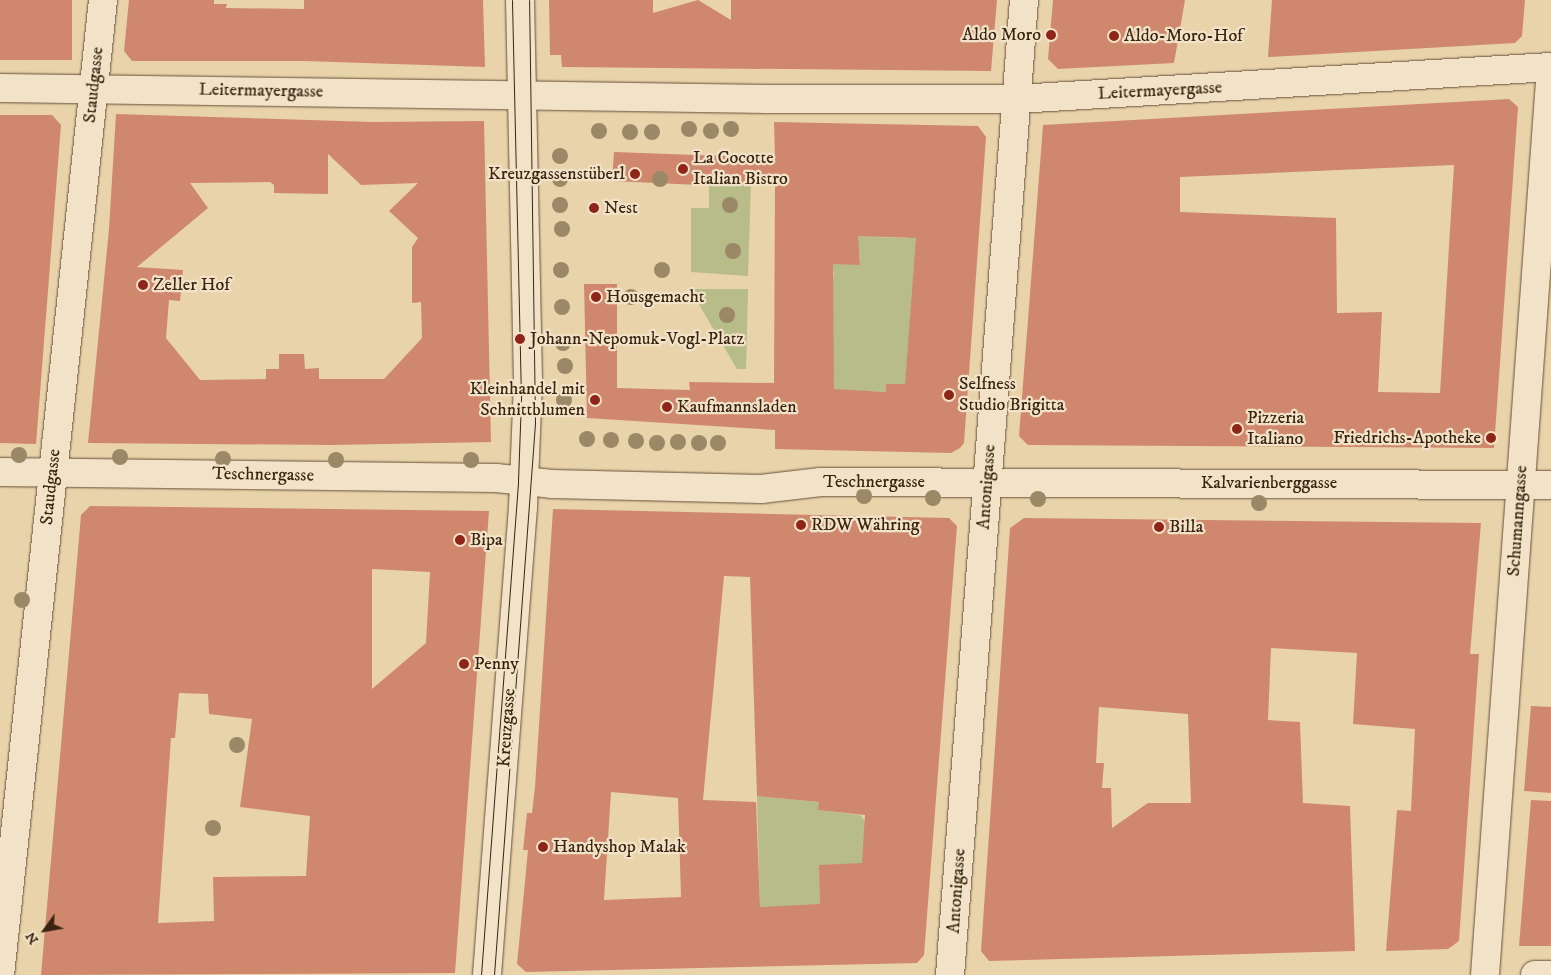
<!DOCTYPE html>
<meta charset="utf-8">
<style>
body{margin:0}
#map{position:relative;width:1551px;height:975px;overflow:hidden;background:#e9d3ab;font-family:"IM FELL DW Pica",serif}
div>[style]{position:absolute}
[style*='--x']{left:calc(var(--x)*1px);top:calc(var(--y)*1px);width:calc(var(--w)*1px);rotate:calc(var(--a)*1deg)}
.green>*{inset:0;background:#b8bc88}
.building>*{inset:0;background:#cf886d;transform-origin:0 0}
.roads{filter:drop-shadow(0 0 1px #665038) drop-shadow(0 0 1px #665038)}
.street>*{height:28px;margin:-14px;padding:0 14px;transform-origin:14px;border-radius:14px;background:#f1e2c8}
.secondary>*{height:28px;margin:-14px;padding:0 14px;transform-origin:14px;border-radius:14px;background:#f1e2c8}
.tram>*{height:1px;margin:-0.5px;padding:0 0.5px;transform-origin:0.5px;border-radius:0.5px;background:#3a2411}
.trees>*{width:16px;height:16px;margin:-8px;border-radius:50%;background:#9a8867}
.dots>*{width:14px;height:14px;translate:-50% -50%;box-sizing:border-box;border:2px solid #f1e2c8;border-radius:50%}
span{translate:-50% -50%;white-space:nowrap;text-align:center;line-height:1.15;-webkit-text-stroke:4.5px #f1e2c8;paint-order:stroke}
.poi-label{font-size:18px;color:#3a2411}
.right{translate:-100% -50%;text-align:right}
.left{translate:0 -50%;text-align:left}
.street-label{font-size:18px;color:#3a2411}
.north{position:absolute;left:20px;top:905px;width:50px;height:50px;-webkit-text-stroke:4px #f1e2c8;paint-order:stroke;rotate:238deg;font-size:14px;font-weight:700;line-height:20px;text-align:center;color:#3a2411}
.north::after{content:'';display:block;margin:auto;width:18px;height:22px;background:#3a2411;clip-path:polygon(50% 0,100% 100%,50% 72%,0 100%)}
</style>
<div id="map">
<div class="green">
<i style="clip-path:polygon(evenodd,835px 178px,845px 179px,845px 184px,865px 185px,865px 179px,922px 183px,923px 195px,918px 196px,919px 207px,925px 207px,922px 268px,914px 268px,912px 308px,920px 310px,918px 333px,916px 349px,908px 350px,905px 386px,914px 389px,911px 397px,901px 398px,899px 384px,887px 384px,886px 392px,871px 391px,871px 396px,834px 396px,826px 388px,828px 382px,833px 382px,833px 363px,828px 363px,827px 352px,832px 351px,833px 306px,827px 305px,827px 276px,834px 276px,832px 261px,836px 261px,836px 258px,840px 258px,840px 264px,860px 264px,859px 249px,838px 248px,833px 245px,832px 233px,828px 233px,827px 188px,835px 178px,877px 199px,910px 201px,907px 238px,876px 237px,877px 199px)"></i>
<i style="clip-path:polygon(709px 183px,751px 184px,748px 276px,691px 272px,691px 208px,709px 208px)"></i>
<i style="clip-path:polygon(694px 289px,748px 289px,746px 369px,737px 369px,694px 296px)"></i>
<i style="clip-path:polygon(757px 796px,819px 802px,819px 810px,860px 815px,865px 821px,878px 822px,857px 903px,760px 909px)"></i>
</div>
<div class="building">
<i style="left:0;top:0;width:72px;height:60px"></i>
<i style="clip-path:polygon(129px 0,214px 0,214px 4px,227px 4px,226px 8px,304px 9px,304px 0,483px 0,485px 67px,304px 61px,132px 61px,124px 51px)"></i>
<i style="clip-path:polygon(549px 0,653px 0,653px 13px,698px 0,731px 20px,731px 0,997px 0,991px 71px,562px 67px,561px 55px,550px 55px)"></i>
<i style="clip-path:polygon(1053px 0,1185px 0,1174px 63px,1058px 69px,1048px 59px)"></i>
<i style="clip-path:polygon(1272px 0,1525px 0,1522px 36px,1515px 43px,1268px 57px)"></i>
<i style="clip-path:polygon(evenodd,1509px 99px,1518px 107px,1494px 448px,1028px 445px,1019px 436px,1043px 125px,1509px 99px,1454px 165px,1440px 393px,1378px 392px,1382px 312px,1337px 313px,1336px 218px,1180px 212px,1180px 177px,1454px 165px)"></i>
<i style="clip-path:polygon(evenodd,116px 114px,373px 122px,484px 121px,491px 442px,332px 445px,88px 443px,109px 229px,116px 114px,328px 154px,361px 185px,418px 183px,389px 211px,418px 238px,412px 247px,412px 303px,421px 302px,422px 338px,384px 379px,319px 379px,319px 368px,305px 369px,304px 354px,279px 354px,279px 369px,266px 369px,266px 379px,200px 380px,166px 338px,169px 300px,180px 301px,183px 270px,137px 267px,208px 208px,190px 183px,270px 182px,274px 185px,274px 193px,328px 194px,328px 154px)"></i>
<i style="clip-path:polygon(0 115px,52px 115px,61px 125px,36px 444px,0 443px)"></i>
<i style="clip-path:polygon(evenodd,774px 122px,978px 126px,986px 137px,964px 443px,960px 448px,951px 453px,775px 449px,775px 430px,587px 418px,584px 284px,617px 284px,617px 388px,690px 390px,689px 382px,774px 383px,775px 184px,699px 182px,699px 185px,612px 181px,614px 152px,775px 158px,774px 122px,858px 236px,916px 238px,905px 384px,886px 384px,886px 392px,834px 389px,833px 264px,860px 265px,858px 236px)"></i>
<i style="clip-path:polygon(evenodd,90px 506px,489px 511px,455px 973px,41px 975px,81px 515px,90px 506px,372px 569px,430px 572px,426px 643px,372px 689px,372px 569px,90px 506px,179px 693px,208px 694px,209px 714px,252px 719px,240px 807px,310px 816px,306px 876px,213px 877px,214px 921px,158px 923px,171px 738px,175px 738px,179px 693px)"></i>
<i style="clip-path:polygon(evenodd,553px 509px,949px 518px,957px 526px,924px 955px,917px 963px,526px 972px,517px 964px,528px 850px,523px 850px,527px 813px,532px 813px,535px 787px,553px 509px,724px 576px,750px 577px,757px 796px,819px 802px,818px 810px,865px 815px,862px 863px,819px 865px,820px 904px,760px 907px,756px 802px,703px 800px,724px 576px,553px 509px,611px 792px,678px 798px,681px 897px,604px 900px,611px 792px)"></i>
<i style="clip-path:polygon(evenodd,1024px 518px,1481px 523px,1470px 654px,1479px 654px,1459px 941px,1448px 949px,1386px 951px,1397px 810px,1411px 811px,1415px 729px,1353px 724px,1357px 653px,1271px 648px,1268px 720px,1300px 722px,1303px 803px,1350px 806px,1355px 951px,989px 961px,981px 951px,1010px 528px,1024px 518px,1099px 707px,1188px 714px,1191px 803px,1148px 803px,1112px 828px,1111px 788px,1102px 788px,1104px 763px,1096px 763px,1099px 707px)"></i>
<i style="clip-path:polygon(1531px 706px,1551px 707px,1551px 793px,1524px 791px)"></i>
<i style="clip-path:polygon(1531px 800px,1551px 801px,1551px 946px,1519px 946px)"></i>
</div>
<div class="roads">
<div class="street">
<i style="--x:0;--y:88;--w:768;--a:0.82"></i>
<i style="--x:768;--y:99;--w:249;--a:0"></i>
<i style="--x:1017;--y:99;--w:535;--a:-3.43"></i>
<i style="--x:0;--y:472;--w:496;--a:0.7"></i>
<i style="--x:496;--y:478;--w:56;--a:6.1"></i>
<i style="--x:552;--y:484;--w:209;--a:1.4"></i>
<i style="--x:761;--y:489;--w:60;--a:-6.7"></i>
<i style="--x:821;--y:482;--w:730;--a:0.24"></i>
<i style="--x:0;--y:975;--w:980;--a:-83.97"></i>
<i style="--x:950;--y:975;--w:978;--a:-85.66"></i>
<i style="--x:1485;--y:975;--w:910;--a:-85.84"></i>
<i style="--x:1535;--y:975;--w:16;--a:0"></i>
</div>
<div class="secondary">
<i style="--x:487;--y:975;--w:469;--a:-85.6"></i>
<i style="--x:523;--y:507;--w:126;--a:-87.7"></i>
<i style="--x:528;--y:381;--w:381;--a:-91.2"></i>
</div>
</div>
<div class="tram">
<i style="--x:481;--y:975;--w:495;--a:-85.7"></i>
<i style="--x:518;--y:481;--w:83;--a:-87.9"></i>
<i style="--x:521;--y:398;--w:398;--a:-91.3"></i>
<i style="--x:494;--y:975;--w:554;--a:-85.75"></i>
<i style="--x:535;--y:423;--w:423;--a:-90.8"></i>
</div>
<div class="trees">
<i style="left:689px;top:129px"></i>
<i style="left:731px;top:129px"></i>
<i style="left:599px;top:131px"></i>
<i style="left:711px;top:131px"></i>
<i style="left:630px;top:132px"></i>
<i style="left:652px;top:132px"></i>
<i style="left:560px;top:156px"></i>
<i style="left:560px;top:179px"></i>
<i style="left:660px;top:179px"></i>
<i style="left:560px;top:205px"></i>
<i style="left:730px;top:205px"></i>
<i style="left:562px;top:229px"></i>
<i style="left:733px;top:251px"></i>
<i style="left:561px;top:270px"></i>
<i style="left:662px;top:270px"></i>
<i style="left:631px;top:297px"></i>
<i style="left:562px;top:307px"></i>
<i style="left:727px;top:315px"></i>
<i style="left:563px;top:343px"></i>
<i style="left:565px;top:366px"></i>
<i style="left:564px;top:400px"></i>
<i style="left:587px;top:439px"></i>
<i style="left:611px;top:440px"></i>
<i style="left:636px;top:441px"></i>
<i style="left:678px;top:442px"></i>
<i style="left:657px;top:443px"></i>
<i style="left:699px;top:443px"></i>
<i style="left:718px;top:443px"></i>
<i style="left:19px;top:455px"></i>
<i style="left:120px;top:457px"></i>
<i style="left:223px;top:459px"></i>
<i style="left:336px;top:460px"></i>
<i style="left:471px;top:460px"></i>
<i style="left:864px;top:496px"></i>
<i style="left:933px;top:498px"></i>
<i style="left:1038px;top:499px"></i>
<i style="left:1259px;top:503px"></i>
<i style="left:22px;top:600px"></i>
<i style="left:237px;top:745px"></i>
<i style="left:213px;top:828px"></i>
</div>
<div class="dots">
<i style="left:1051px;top:35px;background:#8f2418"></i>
<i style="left:1114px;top:36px;background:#8f2418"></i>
<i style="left:683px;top:169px;background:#8f2418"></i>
<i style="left:635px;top:174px;background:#8f2418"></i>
<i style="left:594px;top:208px;background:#8f2418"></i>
<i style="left:143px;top:285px;background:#8f2418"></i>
<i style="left:596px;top:297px;background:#8f2418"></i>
<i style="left:520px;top:339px;background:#8f2418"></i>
<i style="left:949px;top:395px;background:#8f2418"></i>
<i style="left:595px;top:400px;background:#8f2418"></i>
<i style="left:667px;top:407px;background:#8f2418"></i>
<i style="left:1237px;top:429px;background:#8f2418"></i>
<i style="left:1491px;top:438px;background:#8f2418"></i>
<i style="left:801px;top:525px;background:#8f2418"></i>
<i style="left:1159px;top:527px;background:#8f2418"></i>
<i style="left:460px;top:540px;background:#8f2418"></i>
<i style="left:464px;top:664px;background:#8f2418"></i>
<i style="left:543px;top:847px;background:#8f2418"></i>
</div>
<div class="poi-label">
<span class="right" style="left:1041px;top:35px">Aldo Moro</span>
<span class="left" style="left:1124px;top:36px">Aldo-Moro-Hof</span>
<span class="left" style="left:693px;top:169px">La Cocotte<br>Italian Bistro</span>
<span class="right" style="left:625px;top:174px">Kreuzgassenstüberl</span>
<span class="left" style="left:604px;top:208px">Nest</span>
<span class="left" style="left:153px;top:285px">Zeller Hof</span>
<span class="left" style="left:606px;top:297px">Housgemacht</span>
<span class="left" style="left:530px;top:339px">Johann-Nepomuk-Vogl-Platz</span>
<span class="left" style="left:959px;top:395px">Selfness<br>Studio Brigitta</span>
<span class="right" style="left:585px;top:400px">Kleinhandel mit<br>Schnittblumen</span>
<span class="left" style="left:677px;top:407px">Kaufmannsladen</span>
<span class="left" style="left:1247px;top:429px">Pizzeria<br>Italiano</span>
<span class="right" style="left:1481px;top:438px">Friedrichs-Apotheke</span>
<span class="left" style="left:811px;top:525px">RDW Währing</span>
<span class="left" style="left:1169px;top:527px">Billa</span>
<span class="left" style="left:470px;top:540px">Bipa</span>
<span class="left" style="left:474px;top:664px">Penny</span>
<span class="left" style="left:553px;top:847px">Handyshop Malak</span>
</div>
<div class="street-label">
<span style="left:94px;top:85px;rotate:-84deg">Staudgasse</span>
<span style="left:261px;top:91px;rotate:1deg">Leitermayergasse</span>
<span style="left:1160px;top:91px;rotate:-3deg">Leitermayergasse</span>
<span style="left:263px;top:475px;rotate:1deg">Teschnergasse</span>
<span style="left:874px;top:482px">Teschnergasse</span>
<span style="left:1269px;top:483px">Kalvarienberggasse</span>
<span style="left:51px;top:487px;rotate:-84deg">Staudgasse</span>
<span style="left:987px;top:487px;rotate:-86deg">Antonigasse</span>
<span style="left:1518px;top:521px;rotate:-86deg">Schumanngasse</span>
<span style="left:507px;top:728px;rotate:-86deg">Kreuzgasse</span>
<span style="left:957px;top:891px;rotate:-86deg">Antonigasse</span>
</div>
<div class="north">N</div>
</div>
